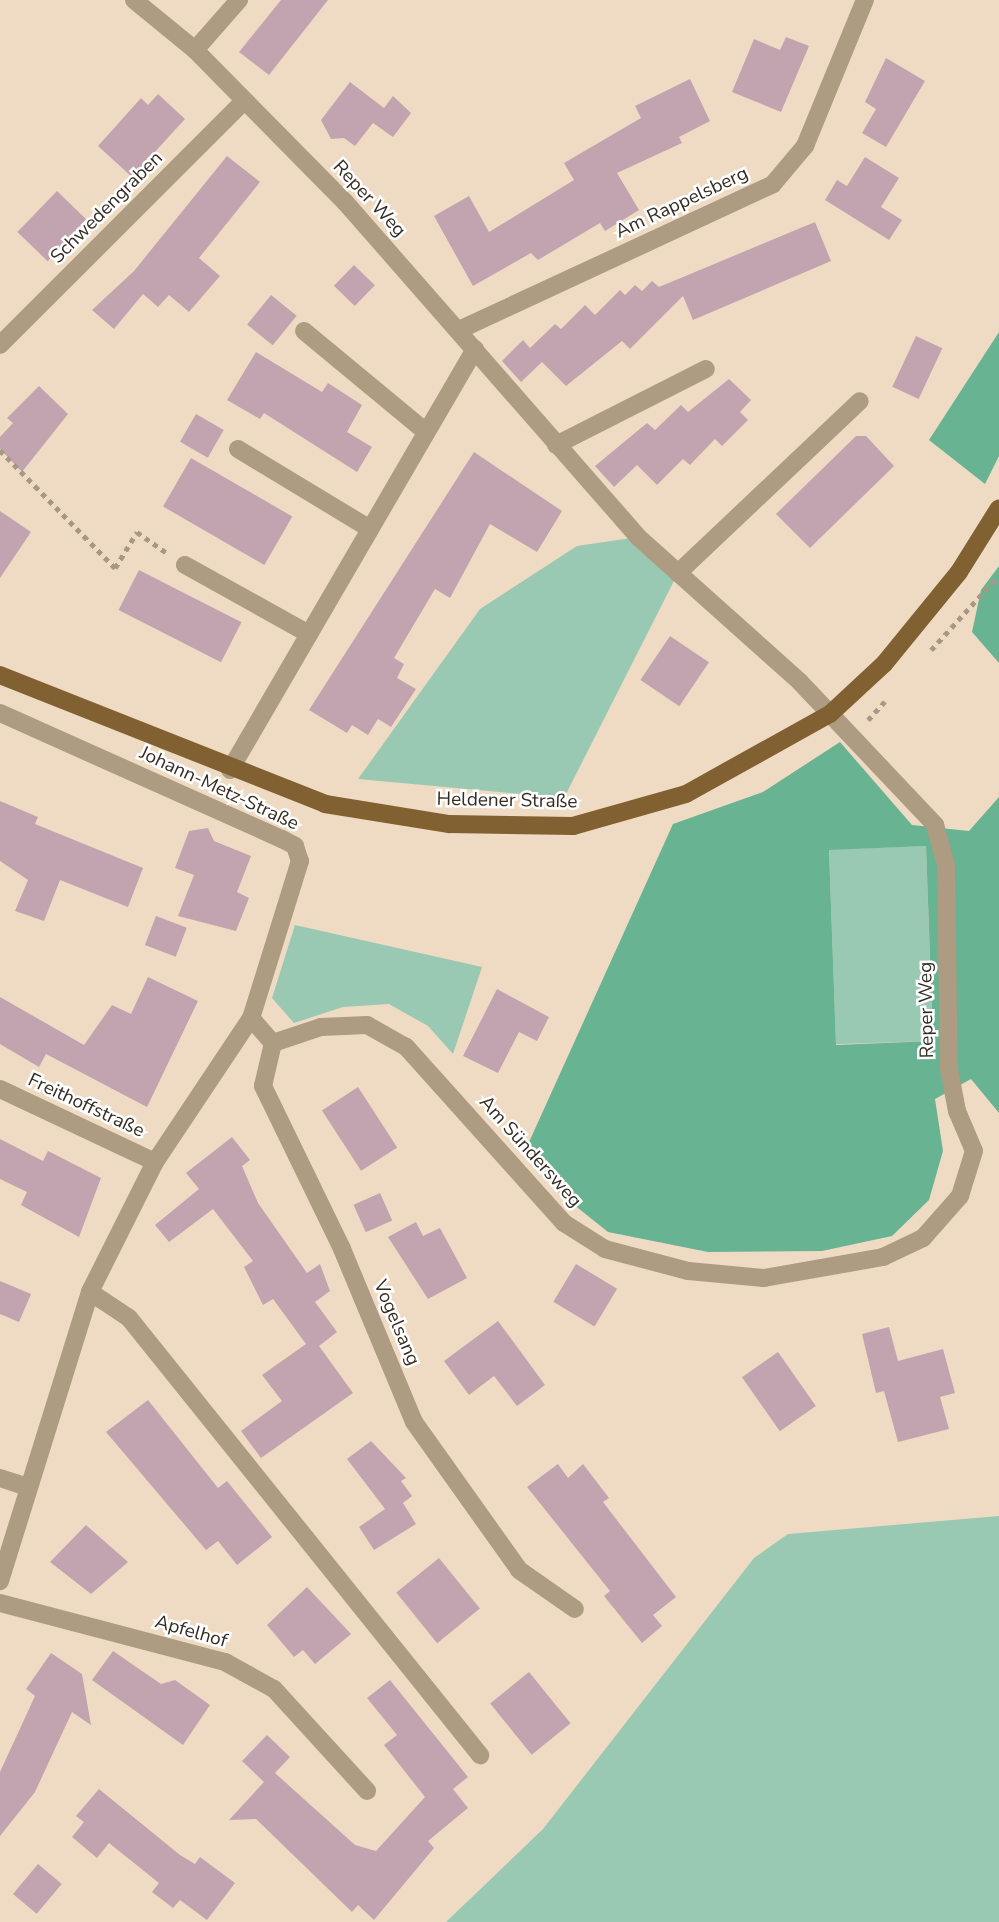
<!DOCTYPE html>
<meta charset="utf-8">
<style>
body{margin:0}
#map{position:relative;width:999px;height:1922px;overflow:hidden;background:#efdbc3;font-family:"Nunito Sans",sans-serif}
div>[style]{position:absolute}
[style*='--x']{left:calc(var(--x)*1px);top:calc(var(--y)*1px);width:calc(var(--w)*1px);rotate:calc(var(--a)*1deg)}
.green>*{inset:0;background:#9ac9b3;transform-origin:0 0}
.forest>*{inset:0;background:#67b392}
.building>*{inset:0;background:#c2a4b0;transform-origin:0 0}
.path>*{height:4.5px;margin-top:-2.25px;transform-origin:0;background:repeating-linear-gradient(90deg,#a79886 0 5px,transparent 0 10px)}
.minor>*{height:18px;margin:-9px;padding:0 9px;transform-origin:9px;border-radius:9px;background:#ad9b82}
.major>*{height:18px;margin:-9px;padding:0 9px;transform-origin:9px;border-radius:9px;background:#816131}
span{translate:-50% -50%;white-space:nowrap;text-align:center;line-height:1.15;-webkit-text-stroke:5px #fff;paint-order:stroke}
.street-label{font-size:19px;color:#342d24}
</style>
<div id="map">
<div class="green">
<i style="clip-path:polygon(638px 537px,678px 573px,564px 798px,358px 779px,480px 609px,577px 546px)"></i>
<i style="left:926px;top:846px;width:195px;height:97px;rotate:88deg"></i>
<i style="clip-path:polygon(295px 925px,482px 967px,453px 1054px,428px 1026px,389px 1004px,343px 1007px,294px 1023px,272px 998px)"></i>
<i style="clip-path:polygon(999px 1516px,999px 1922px,446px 1922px,543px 1829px,754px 1558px,788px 1534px)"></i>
</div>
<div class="forest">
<i style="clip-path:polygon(999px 332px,999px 456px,985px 484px,929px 440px)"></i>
<i style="clip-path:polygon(999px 566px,999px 663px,972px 632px,981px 590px)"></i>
<i style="clip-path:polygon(evenodd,840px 742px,912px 825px,969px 831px,999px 797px,999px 1113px,971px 1079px,935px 1099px,943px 1151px,929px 1200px,892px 1236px,822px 1251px,708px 1252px,608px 1232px,558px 1192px,525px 1151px,673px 824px,763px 792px,840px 742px,926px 846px,933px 1041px,836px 1045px,829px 850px,926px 846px)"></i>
</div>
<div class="building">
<i style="clip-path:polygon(281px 0,328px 0,269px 75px,239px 52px)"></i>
<i style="clip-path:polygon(786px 37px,809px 46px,781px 112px,732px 92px,754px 39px,780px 50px)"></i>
<i style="clip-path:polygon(886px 58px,925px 81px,886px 147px,862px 133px,876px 109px,865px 102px)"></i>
<i style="clip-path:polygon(690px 79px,710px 121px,679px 137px,682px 143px,617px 173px,639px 210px,605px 231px,600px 223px,538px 260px,531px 253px,473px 286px,434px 216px,469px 196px,489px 232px,574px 180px,564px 163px,641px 118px,635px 106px)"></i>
<i style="clip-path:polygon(350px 82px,384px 108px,393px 96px,411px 113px,393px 137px,373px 123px,355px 146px,344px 138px,331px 139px,321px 120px)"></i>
<i style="clip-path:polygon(158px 94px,185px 119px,132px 177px,98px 146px,141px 98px,148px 105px)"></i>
<i style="clip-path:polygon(227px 156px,260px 182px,199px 258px,220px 276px,189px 312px,169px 295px,158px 307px,143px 294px,114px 329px,92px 310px,134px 271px)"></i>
<i style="clip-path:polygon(865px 157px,899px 178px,881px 207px,902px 220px,889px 240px,825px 200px,837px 180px,847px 186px)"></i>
<i style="left:57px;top:191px;width:42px;height:57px;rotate:44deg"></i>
<i style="clip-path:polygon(815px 222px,831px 261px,693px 320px,683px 296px,630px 349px,622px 341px,566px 386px,542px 362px,521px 382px,502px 361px,523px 340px,530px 348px,555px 324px,561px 329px,585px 305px,595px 315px,620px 290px,625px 295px,635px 285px,642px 291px,652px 281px,659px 287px)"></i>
<i style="left:354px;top:265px;width:29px;height:29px;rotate:44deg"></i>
<i style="left:271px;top:295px;width:33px;height:38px;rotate:39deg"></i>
<i style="left:916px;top:336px;width:29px;height:56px;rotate:25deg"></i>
<i style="clip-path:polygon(256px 352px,322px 392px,328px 383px,362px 405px,347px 432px,372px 447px,357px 472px,264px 413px,260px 419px,227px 400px)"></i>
<i style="clip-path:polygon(729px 379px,751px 400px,740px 412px,748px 420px,722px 446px,715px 439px,690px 465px,683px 459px,657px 485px,637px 465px,614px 487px,595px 466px,647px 423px,655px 430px,681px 405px,688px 412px)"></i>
<i style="clip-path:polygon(39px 386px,68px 414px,22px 472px,0 449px,0 437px,13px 423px,7px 418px)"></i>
<i style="left:196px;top:414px;width:32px;height:32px;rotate:30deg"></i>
<i style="clip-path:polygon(856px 436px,866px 436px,894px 466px,810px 548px,776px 514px)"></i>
<i style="clip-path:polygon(474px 452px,562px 511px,537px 552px,490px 524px,450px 598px,435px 589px,394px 658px,404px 664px,397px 678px,416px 689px,391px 727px,378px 719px,368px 735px,352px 725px,347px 733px,309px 710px)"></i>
<i style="left:191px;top:458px;width:117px;height:56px;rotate:30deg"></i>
<i style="clip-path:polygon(0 511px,31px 532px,0 578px)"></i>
<i style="left:139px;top:570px;width:115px;height:45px;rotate:27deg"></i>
<i style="left:670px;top:636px;width:47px;height:53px;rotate:34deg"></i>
<i style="clip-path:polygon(0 801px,38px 817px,35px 824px,143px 868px,128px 907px,60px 880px,44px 921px,15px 911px,28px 880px,0 861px)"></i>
<i style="clip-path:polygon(208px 828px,214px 841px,251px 856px,237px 892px,249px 898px,236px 931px,178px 916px,194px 875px,175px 868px,189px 831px)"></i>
<i style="left:156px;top:916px;width:33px;height:31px;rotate:21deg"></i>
<i style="clip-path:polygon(148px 977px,198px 1001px,147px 1107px,46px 1054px,39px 1067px,0 1044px,0 997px,84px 1045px,112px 1005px,131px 1014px)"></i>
<i style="clip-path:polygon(497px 989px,549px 1017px,537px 1041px,519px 1032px,498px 1073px,463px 1056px)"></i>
<i style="left:358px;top:1087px;width:72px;height:43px;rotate:57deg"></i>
<i style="clip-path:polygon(232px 1137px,250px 1160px,242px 1166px,258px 1203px,307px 1273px,320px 1264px,330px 1291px,315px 1302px,337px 1332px,319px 1346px,353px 1393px,261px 1458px,241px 1431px,282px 1401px,262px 1375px,306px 1344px,273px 1299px,263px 1305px,244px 1267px,253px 1261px,213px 1209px,169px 1242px,155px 1225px,199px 1189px,186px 1173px)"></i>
<i style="clip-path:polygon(0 1139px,43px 1161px,48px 1151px,101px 1178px,79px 1237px,21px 1205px,27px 1192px,0 1179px)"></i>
<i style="left:380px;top:1193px;width:30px;height:29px;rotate:66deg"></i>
<i style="clip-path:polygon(416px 1222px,423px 1236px,440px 1228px,467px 1278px,428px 1299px,388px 1237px)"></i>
<i style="left:576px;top:1264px;width:48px;height:44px;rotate:31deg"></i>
<i style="clip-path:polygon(0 1281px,31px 1294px,19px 1322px,0 1314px)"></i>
<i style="clip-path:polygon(498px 1321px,545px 1385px,517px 1406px,494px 1376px,469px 1395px,444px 1361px)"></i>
<i style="clip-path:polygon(889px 1327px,898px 1361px,943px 1349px,955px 1393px,940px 1397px,949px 1429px,898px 1442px,884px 1391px,876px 1393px,862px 1334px)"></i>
<i style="left:778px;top:1352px;width:66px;height:44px;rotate:55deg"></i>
<i style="clip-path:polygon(148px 1400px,218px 1488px,227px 1481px,272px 1537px,237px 1565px,218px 1541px,206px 1550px,106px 1432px)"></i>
<i style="clip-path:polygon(371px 1441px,406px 1478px,401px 1481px,412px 1496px,403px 1503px,416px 1524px,374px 1550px,359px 1527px,385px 1509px,347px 1459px)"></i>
<i style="clip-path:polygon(558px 1464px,568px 1478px,583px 1464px,609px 1498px,603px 1502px,676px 1597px,653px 1615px,662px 1626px,642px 1643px,604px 1596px,610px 1591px,527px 1487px)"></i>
<i style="clip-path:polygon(86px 1525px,128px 1562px,91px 1594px,50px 1562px)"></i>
<i style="left:439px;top:1558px;width:65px;height:55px;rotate:51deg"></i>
<i style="clip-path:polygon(307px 1587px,351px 1634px,315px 1664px,303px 1650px,294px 1657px,267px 1625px)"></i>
<i style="clip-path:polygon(113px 1651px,161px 1684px,175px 1680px,210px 1705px,183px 1745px,92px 1680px)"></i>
<i style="clip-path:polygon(51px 1653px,82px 1674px,91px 1725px,72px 1712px,35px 1792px,0 1836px,0 1772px,35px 1696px,26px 1689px)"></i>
<i style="left:529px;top:1672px;width:66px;height:50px;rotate:51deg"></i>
<i style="clip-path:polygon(390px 1680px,468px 1777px,453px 1789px,468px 1808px,428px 1841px,434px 1848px,374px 1920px,358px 1905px,352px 1912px,256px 1819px,229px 1820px,264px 1782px,242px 1761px,267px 1735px,290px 1757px,275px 1773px,355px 1845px,376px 1851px,425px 1797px,384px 1745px,397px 1735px,367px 1698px)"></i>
<i style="clip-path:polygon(99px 1789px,180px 1855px,195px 1864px,200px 1857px,235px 1883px,207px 1920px,180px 1900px,173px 1908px,152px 1892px,159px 1883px,109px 1843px,97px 1858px,72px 1837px,84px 1822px,76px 1816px)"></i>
<i style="left:38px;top:1864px;width:31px;height:39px;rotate:40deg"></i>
</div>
<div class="path">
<i style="--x:0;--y:450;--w:165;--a:45.7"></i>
<i style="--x:115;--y:568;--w:42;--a:-58.6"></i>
<i style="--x:137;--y:532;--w:37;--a:35"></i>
<i style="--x:931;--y:650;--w:101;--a:-47.8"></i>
<i style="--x:868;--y:720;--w:25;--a:-48"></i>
</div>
<div class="minor">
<i style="--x:134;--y:0;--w:79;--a:39.3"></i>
<i style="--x:195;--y:50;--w:214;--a:45.4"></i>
<i style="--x:345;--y:202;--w:445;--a:48.8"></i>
<i style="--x:638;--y:537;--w:217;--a:41.8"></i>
<i style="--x:800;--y:682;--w:197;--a:46.6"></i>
<i style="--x:935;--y:825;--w:41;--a:74.6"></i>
<i style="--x:946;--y:865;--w:204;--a:89.2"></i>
<i style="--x:949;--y:1069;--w:43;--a:79.2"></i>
<i style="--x:957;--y:1111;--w:43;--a:67"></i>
<i style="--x:974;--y:1151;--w:47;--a:107.3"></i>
<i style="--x:960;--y:1196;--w:56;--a:131.4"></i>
<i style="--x:923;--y:1238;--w:44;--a:154.6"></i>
<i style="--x:883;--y:1257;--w:121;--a:170"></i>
<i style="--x:764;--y:1278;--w:76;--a:-174.7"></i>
<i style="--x:688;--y:1271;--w:86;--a:-165.2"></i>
<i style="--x:605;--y:1249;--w:49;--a:-147.6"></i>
<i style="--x:564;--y:1223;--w:237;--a:-131.9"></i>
<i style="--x:406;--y:1047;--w:45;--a:-150.6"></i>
<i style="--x:367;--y:1025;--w:46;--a:177.5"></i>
<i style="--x:321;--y:1027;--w:51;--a:161.6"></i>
<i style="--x:195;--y:50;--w:67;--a:-48.7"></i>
<i style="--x:459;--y:330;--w:346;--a:-24.9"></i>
<i style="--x:773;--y:184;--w:50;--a:-49.9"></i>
<i style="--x:805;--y:146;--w:158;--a:-67.7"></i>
<i style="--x:304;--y:331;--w:158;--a:39.6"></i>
<i style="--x:0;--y:345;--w:345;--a:-45"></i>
<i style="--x:556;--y:445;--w:168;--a:-26.9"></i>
<i style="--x:238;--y:449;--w:154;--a:31.2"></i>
<i style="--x:185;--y:565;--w:142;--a:29.1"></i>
<i style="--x:678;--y:573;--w:250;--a:-43.4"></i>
<i style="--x:0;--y:713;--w:309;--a:24.1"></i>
<i style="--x:282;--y:839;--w:15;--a:28"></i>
<i style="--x:295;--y:846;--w:16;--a:72"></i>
<i style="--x:300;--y:861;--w:164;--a:107.3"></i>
<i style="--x:251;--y:1018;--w:173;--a:123.7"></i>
<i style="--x:155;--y:1162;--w:145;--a:116.6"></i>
<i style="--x:90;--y:1292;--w:303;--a:107.3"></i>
<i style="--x:230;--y:770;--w:487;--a:-59.8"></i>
<i style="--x:251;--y:1018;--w:33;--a:49"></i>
<i style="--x:273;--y:1043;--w:44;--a:103.1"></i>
<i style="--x:263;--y:1086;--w:181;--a:64.1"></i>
<i style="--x:342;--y:1249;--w:187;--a:67.4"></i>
<i style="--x:414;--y:1422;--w:181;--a:54.6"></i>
<i style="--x:519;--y:1570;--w:68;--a:34.9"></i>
<i style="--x:0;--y:1089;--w:171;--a:25.2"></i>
<i style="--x:90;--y:1292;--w:47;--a:33.7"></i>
<i style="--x:129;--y:1318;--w:561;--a:51.23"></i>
<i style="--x:0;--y:1478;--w:28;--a:18"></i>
<i style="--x:0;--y:1603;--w:233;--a:14.7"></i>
<i style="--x:225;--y:1662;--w:56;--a:28.9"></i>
<i style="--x:274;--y:1689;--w:138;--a:47.6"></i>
</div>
<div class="major">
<i style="--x:0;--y:675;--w:350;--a:21.6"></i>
<i style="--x:325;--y:804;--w:126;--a:9.2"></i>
<i style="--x:449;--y:824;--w:124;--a:0.9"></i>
<i style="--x:573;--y:826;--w:117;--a:-15.8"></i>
<i style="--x:686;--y:794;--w:165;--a:-29.1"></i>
<i style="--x:830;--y:714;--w:74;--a:-42.8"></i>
<i style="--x:884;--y:664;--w:119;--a:-50.8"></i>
<i style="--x:959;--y:572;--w:75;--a:-58"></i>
</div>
<div class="street-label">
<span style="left:369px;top:199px;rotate:47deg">Reper Weg</span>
<span style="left:682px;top:203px;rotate:-25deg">Am Rappelsberg</span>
<span style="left:107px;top:208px;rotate:-45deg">Schwedengraben</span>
<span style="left:219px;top:789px;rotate:25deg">Johann-Metz-Straße</span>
<span style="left:507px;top:801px;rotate:1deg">Heldener Straße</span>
<span style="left:927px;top:1010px;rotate:-91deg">Reper Weg</span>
<span style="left:86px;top:1106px;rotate:25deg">Freithoffstraße</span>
<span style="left:530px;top:1152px;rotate:48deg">Am Sündersweg</span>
<span style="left:396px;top:1323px;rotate:67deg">Vogelsang</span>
<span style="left:191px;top:1632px;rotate:16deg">Apfelhof</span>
</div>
</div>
